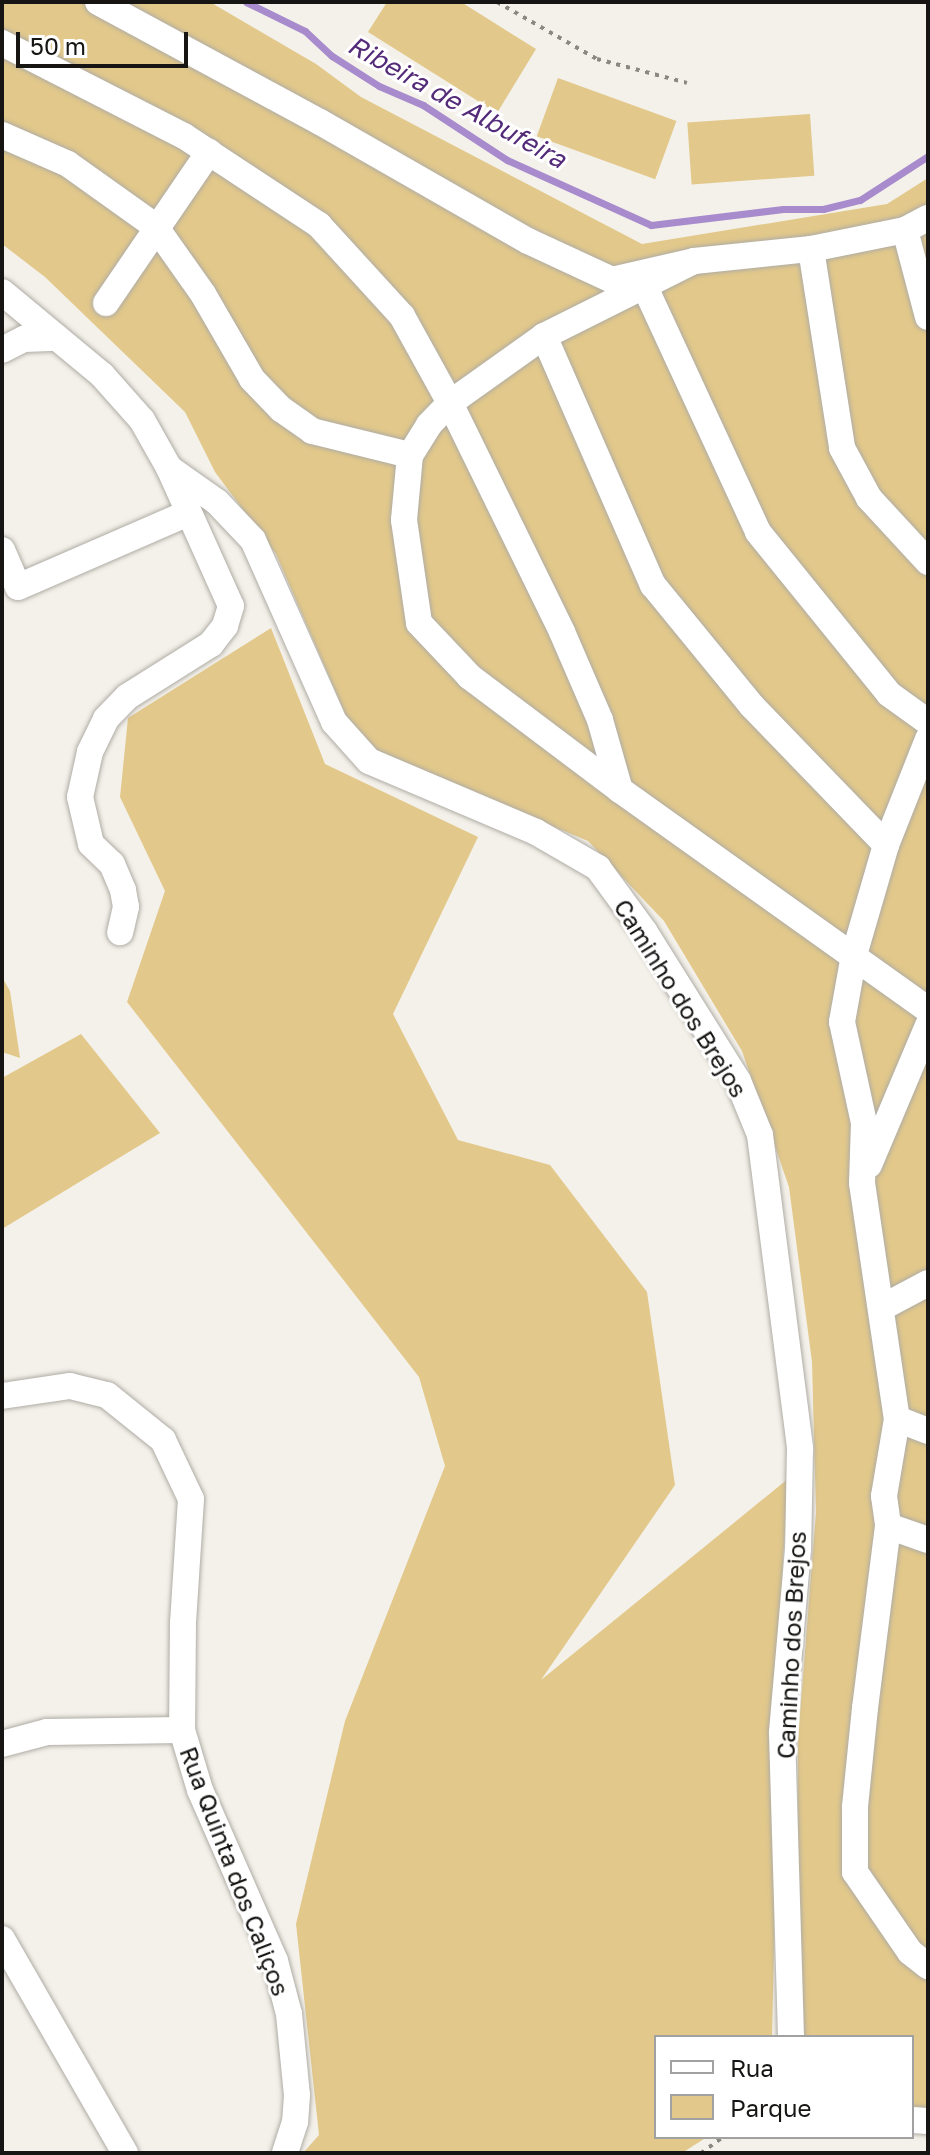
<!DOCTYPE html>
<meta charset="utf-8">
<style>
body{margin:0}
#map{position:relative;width:930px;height:2155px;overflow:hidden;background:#f4f1ea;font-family:"Golos Text",sans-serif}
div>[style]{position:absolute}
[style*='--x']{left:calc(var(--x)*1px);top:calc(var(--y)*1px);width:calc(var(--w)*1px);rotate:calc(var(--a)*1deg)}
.green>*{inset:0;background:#e2c88a;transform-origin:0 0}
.stream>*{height:7px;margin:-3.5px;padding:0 3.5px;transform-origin:3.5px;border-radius:3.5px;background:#a88bcc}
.path>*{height:4px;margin-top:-2px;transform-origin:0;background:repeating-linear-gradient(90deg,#8a8883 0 4px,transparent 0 10px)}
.roads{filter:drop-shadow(0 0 2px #afaca5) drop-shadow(0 0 2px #afaca5)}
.minor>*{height:26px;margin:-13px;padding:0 13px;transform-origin:13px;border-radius:13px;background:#fff}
span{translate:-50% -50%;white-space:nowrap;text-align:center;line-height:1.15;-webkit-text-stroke:6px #fff;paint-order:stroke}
.street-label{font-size:24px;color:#161513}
.water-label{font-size:26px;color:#532b79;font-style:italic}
.frame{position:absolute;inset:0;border:4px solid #161513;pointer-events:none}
.legend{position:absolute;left:654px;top:2035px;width:260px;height:104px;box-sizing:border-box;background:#fff;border:2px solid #a2a1a1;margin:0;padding:10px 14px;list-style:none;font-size:24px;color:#161513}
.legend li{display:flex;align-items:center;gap:16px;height:40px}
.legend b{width:40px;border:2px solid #a2a1a1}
.scale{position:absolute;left:16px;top:32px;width:172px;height:36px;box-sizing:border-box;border:4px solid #161513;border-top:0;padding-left:10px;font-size:24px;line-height:28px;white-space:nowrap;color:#161513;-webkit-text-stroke:6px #fff;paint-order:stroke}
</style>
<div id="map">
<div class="green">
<i style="clip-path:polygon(2px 2px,210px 2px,316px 64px,361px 97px,642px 244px,887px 204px,928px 178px,928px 2113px,912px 2114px,912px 2037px,797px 2037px,798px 1740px,816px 1512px,812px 1362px,789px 1187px,742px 1051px,664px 921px,588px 841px,380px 754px,346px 716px,276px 554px,215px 472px,185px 412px,45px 277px,2px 244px)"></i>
<i style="clip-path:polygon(387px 2px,461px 2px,536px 49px,497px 113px,368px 32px)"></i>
<i style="left:558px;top:78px;width:126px;height:62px;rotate:20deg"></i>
<i style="left:810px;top:114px;width:62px;height:123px;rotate:86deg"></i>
<i style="clip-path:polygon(271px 628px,325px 764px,478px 837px,393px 1014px,458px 1140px,550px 1165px,647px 1292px,675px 1485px,541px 1680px,789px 1478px,783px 1560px,772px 2037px,656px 2037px,656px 2137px,707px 2137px,682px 2153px,303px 2153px,319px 2135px,296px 1924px,345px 1721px,445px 1466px,419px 1377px,127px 1002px,165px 891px,120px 797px,128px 718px)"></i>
<i style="clip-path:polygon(2px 977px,10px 991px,20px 1058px,2px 1052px)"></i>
<i style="clip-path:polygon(81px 1034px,160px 1133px,2px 1229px,2px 1078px)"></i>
</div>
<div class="stream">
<i style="--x:246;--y:2;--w:66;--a:26.2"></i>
<i style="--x:305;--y:31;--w:37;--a:43"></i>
<i style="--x:332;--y:56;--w:56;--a:32.6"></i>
<i style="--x:379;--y:86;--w:48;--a:23.4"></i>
<i style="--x:423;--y:105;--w:100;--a:33.2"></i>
<i style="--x:507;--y:160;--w:158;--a:24.3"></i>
<i style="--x:651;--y:225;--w:133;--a:-6.9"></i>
<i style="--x:783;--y:209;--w:40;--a:0"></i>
<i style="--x:823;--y:209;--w:38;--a:-14"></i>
<i style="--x:860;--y:200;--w:81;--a:-32.9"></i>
</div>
<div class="path">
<i style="--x:497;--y:2;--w:115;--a:29.7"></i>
<i style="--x:597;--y:59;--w:93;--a:14.9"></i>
<i style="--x:701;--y:2153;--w:27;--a:-36"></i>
</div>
<div class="roads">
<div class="minor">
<i style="--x:98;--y:2;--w:252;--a:28.4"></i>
<i style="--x:320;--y:122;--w:240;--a:29.8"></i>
<i style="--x:528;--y:241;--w:93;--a:24.9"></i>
<i style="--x:612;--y:280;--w:84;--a:-13"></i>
<i style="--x:694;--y:261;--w:118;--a:-5.9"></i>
<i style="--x:811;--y:249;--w:96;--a:-11.4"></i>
<i style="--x:905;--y:230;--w:26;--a:-28"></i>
<i style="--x:2;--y:43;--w:204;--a:27.1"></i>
<i style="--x:184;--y:136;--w:162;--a:33.4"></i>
<i style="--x:319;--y:225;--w:123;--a:47.6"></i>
<i style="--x:402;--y:316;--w:99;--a:61.1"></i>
<i style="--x:450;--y:403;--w:255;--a:63.9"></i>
<i style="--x:562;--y:632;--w:96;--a:66.6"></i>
<i style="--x:600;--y:720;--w:73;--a:74.1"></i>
<i style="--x:2;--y:135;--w:72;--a:23.7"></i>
<i style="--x:68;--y:164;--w:107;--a:35.5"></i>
<i style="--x:155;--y:226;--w:83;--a:54.8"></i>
<i style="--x:203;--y:294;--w:98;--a:60"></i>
<i style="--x:252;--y:379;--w:42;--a:46"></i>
<i style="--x:281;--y:409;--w:38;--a:35"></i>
<i style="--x:312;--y:431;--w:101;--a:13.8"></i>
<i style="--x:905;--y:230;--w:90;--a:75.2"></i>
<i style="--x:811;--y:249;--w:201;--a:81.1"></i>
<i style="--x:842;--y:448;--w:57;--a:61.6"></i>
<i style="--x:869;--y:498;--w:87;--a:47.3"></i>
<i style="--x:694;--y:261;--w:168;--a:153.4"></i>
<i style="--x:544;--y:336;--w:115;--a:144.5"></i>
<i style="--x:450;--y:403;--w:30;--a:134"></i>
<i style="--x:429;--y:425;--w:36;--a:122"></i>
<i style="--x:410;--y:455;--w:65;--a:95.3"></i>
<i style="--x:404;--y:520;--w:104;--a:81.7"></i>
<i style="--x:419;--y:623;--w:74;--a:46.6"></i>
<i style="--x:470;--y:677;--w:188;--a:37"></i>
<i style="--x:620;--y:790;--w:379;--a:35.5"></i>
<i style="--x:628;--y:283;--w:16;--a:7"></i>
<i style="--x:644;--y:285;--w:272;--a:65.2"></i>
<i style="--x:758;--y:532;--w:208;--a:51"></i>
<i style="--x:889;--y:694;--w:48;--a:35.7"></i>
<i style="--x:2;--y:292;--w:130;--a:39.7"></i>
<i style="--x:102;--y:375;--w:60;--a:48.4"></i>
<i style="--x:142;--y:420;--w:55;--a:60.6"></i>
<i style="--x:169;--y:468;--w:151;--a:65.8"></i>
<i style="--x:231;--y:606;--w:21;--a:107"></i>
<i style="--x:225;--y:626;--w:23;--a:128"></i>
<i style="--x:211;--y:644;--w:99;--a:147.8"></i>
<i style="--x:127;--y:697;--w:30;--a:134"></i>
<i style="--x:106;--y:719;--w:37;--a:116"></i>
<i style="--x:90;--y:752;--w:46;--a:102.5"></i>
<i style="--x:80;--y:797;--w:48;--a:76.8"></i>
<i style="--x:91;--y:844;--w:29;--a:44"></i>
<i style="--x:112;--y:864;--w:28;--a:67"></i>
<i style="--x:123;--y:890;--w:17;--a:80"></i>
<i style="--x:126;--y:907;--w:26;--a:103"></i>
<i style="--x:106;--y:303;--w:183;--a:-55.7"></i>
<i style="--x:544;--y:336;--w:272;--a:66.4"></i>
<i style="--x:653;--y:585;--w:156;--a:50.7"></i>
<i style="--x:752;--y:706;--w:193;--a:46"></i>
<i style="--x:2;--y:350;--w:25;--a:-27"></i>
<i style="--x:24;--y:339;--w:33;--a:-2"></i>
<i style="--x:169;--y:468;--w:59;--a:35.3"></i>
<i style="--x:217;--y:502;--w:52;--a:46.5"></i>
<i style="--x:253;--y:540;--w:199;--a:66"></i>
<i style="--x:334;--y:722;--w:52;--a:48.1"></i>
<i style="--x:369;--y:761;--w:181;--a:23"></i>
<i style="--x:536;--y:832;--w:72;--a:30.1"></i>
<i style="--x:598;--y:868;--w:78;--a:53.9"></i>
<i style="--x:644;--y:931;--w:177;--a:57.9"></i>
<i style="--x:738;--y:1081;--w:58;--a:67.8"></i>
<i style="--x:760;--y:1135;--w:316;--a:82.7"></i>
<i style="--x:800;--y:1448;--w:101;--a:91.1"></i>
<i style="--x:798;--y:1549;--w:185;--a:95"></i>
<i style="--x:782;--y:1733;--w:304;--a:88.3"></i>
<i style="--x:2;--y:550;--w:40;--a:66.6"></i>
<i style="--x:18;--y:587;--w:185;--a:-23.5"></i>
<i style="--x:928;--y:739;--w:114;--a:111.6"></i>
<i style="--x:886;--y:845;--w:115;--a:106.2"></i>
<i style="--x:854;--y:955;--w:68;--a:100.2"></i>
<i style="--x:842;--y:1022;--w:103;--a:77.7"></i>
<i style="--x:864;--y:1123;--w:60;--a:91.9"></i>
<i style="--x:862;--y:1183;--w:239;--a:81.6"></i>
<i style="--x:897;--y:1419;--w:33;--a:21"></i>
<i style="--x:869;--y:1165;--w:152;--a:-67.1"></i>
<i style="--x:883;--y:1307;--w:51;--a:-28.1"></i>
<i style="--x:2;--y:1396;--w:69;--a:-8.4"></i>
<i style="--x:70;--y:1386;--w:38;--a:14"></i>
<i style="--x:107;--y:1395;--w:72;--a:38.8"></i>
<i style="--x:163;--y:1440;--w:65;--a:64.6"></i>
<i style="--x:191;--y:1499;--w:124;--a:93.7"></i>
<i style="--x:183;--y:1623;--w:107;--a:90.5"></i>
<i style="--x:182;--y:1730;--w:63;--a:73.3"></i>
<i style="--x:200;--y:1790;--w:187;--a:66.3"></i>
<i style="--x:275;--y:1961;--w:55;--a:75.2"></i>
<i style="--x:289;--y:2014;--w:81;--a:84.4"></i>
<i style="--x:297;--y:2095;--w:27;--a:94"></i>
<i style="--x:295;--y:2122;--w:33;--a:108"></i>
<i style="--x:897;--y:1419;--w:78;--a:99.6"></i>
<i style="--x:884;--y:1496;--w:30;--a:82"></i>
<i style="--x:888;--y:1526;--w:183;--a:97.2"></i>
<i style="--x:865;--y:1708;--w:100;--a:95.8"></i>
<i style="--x:855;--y:1807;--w:65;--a:90"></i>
<i style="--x:855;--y:1872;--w:97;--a:55.5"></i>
<i style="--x:910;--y:1952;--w:23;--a:38"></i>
<i style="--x:888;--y:1526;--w:42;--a:19.3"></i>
<i style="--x:2;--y:1744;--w:47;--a:-14.9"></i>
<i style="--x:47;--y:1732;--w:135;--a:-0.8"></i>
<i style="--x:2;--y:1939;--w:247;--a:60.1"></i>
<i style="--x:912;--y:2120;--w:16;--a:4"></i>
</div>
</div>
<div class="street-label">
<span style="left:681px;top:998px;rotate:58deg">Caminho dos Brejos</span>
<span style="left:791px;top:1645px;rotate:-87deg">Caminho dos Brejos</span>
<span style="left:235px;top:1871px;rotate:69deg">Rua Quinta dos Caliços</span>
</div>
<div class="water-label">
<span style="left:457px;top:102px;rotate:29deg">Ribeira de Albufeira</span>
</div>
<div class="frame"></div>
<ul class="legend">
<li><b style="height:10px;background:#fff"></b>Rua</li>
<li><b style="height:22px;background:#e2c88a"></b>Parque</li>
</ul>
<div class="scale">50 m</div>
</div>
